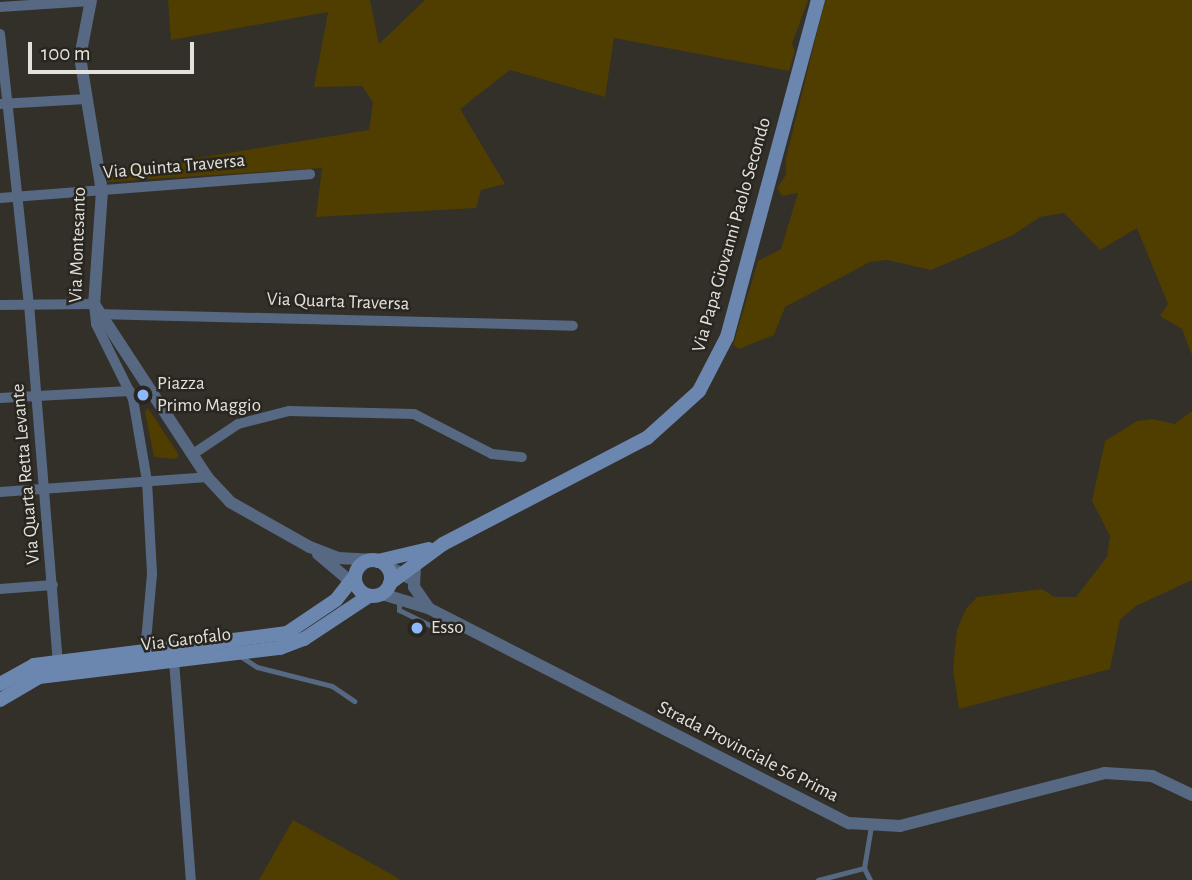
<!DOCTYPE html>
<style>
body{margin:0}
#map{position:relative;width:1192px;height:880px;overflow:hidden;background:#323028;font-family:"Alegreya Sans",sans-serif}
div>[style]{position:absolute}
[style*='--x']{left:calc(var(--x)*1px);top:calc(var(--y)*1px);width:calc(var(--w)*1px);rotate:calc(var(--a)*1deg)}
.green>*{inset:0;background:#503d00}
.service>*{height:5px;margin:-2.5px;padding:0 2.5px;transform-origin:2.5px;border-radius:2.5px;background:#566882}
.minor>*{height:10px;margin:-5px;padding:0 5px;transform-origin:5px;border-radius:5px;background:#566882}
.tertiary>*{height:12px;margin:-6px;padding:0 6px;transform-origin:6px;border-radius:6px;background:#566882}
.secondary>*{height:14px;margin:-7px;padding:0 7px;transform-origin:7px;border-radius:7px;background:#6b87b0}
.secondary>.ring{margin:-7px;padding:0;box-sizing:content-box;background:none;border:14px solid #6b87b0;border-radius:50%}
.dots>*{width:19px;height:19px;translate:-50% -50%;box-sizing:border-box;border:4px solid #29261f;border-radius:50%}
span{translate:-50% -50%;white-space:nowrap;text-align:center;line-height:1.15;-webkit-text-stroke:5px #29261f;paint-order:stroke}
.street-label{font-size:19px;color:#e3e1dc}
.poi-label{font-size:19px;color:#e3e1dc}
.left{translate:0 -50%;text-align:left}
.scale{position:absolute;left:28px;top:42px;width:166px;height:32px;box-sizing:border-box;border:4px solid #e3e1dc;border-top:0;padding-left:9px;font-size:21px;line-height:24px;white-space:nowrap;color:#e3e1dc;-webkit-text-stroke:5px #29261f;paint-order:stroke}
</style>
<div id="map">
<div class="green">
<i style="clip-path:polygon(168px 0,370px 0,379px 44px,425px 0,808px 0,792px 44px,795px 51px,789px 71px,614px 38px,605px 97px,510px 70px,460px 109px,505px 184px,481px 190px,476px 208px,316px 217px,322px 168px,107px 182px,107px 173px,369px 130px,373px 102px,362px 86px,314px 87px,328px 12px,171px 40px)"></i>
<i style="clip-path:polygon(825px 0,1192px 0,1192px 355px,1182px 329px,1160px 316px,1168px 304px,1137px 228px,1100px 250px,1064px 213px,1040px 217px,1013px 235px,931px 270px,887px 260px,870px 262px,785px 307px,774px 335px,739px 349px,733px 345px,758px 261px,781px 249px,798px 193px,782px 196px,777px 188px,786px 175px,786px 158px)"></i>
<i style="clip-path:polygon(148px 408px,179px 455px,176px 459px,154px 457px,145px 412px)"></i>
<i style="clip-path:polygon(1192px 411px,1192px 580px,1136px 606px,1120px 620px,1110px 669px,959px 709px,953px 669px,957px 630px,966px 609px,977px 597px,1042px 589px,1054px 597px,1076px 597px,1107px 557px,1110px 536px,1092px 501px,1105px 441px,1137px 421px,1153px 419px,1175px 424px)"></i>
<i style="clip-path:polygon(293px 820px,373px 864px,401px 880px,259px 880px)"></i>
</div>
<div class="service">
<i style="--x:399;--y:601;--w:9;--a:90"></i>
<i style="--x:399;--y:610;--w:46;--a:26"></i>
<i style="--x:440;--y:630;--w:19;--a:-16"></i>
<i style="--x:240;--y:656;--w:20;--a:33"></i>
<i style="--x:257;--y:667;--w:77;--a:14.2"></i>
<i style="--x:332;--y:686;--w:27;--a:34"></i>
<i style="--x:818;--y:880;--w:48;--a:-14.6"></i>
<i style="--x:870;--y:880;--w:13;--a:-117"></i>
<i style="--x:864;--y:868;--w:43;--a:-80.5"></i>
</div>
<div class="minor">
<i style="--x:0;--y:7;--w:91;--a:-3.8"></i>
<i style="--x:0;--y:34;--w:272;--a:83.9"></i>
<i style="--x:29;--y:304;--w:358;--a:85.4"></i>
<i style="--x:0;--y:104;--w:86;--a:-3.3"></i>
<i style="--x:0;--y:198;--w:311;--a:-4.4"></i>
<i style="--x:0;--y:305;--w:94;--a:-0.6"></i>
<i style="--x:94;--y:304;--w:20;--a:84"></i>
<i style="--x:96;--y:324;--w:84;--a:63.7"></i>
<i style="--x:133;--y:399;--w:83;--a:80.3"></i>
<i style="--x:147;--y:481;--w:93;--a:86.9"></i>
<i style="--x:152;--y:574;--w:78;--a:95.1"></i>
<i style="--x:96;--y:314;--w:477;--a:1.4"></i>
<i style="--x:0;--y:398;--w:130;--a:-3.1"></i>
<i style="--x:193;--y:454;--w:54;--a:-33.7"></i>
<i style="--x:238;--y:424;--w:53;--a:-14.3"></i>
<i style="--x:289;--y:411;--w:125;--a:1.4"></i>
<i style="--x:414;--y:414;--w:88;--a:27.1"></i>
<i style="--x:492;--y:454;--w:30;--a:6"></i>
<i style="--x:0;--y:492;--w:208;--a:-4.1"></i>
<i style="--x:0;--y:589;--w:53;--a:-4.3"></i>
<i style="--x:174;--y:661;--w:220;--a:85.6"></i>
</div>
<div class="tertiary">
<i style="--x:91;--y:0;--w:58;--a:100.9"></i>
<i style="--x:80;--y:57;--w:136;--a:80.7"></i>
<i style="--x:102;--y:191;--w:113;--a:94"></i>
<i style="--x:94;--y:304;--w:207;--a:56.8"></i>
<i style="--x:207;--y:477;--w:34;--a:47"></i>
<i style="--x:230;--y:502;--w:92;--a:29.4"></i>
<i style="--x:310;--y:547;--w:30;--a:21"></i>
<i style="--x:338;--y:558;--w:33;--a:3"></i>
<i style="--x:318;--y:554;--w:51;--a:40.2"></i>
<i style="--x:384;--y:564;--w:29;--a:29"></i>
<i style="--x:415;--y:567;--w:20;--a:93"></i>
<i style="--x:414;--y:587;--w:24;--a:55"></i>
<i style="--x:382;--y:594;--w:48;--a:16.9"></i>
<i style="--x:428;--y:608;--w:473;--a:27.1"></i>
<i style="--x:849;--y:823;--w:51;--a:3.4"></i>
<i style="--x:900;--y:826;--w:212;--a:-14.5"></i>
<i style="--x:1105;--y:773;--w:47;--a:3.7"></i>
<i style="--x:1152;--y:776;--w:44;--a:25.4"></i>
</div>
<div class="secondary">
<i class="ring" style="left:355px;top:560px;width:22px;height:22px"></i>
<i style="--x:378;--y:561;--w:52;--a:-13.2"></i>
<i style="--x:390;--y:583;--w:66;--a:-36.3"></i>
<i style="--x:443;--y:544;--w:230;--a:-27.5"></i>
<i style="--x:647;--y:438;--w:70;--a:-42.1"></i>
<i style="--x:699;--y:391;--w:61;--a:-62.6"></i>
<i style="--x:727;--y:337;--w:349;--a:-74.9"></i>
<i style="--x:0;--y:684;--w:39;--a:-29"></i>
<i style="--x:34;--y:665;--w:255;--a:-7.2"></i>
<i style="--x:287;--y:633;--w:59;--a:-34"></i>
<i style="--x:336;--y:600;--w:31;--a:-52"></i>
<i style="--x:0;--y:700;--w:45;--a:-30.5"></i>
<i style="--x:39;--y:677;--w:243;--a:-6.9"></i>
<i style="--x:280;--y:648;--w:26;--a:-21"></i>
<i style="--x:304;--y:639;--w:78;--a:-33.5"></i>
</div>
<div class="dots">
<i style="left:143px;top:395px;background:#8cb9fc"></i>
<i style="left:417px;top:628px;background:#8cb9fc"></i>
</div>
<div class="street-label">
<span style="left:174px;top:167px;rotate:-5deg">Via Quinta Traversa</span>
<span style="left:732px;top:235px;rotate:-74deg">Via Papa Giovanni Paolo Secondo</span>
<span style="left:78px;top:245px;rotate:-88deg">Via Montesanto</span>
<span style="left:338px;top:302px;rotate:2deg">Via Quarta Traversa</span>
<span style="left:26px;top:474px;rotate:-95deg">Via Quarta Retta Levante</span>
<span style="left:186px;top:640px;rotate:-7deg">Via Garofalo</span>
<span style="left:748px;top:752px;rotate:27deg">Strada Provinciale 56 Prima</span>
</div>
<div class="poi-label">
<span class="left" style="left:157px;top:395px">Piazza<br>Primo Maggio</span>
<span class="left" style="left:431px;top:628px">Esso</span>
</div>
<div class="scale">100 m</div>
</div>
